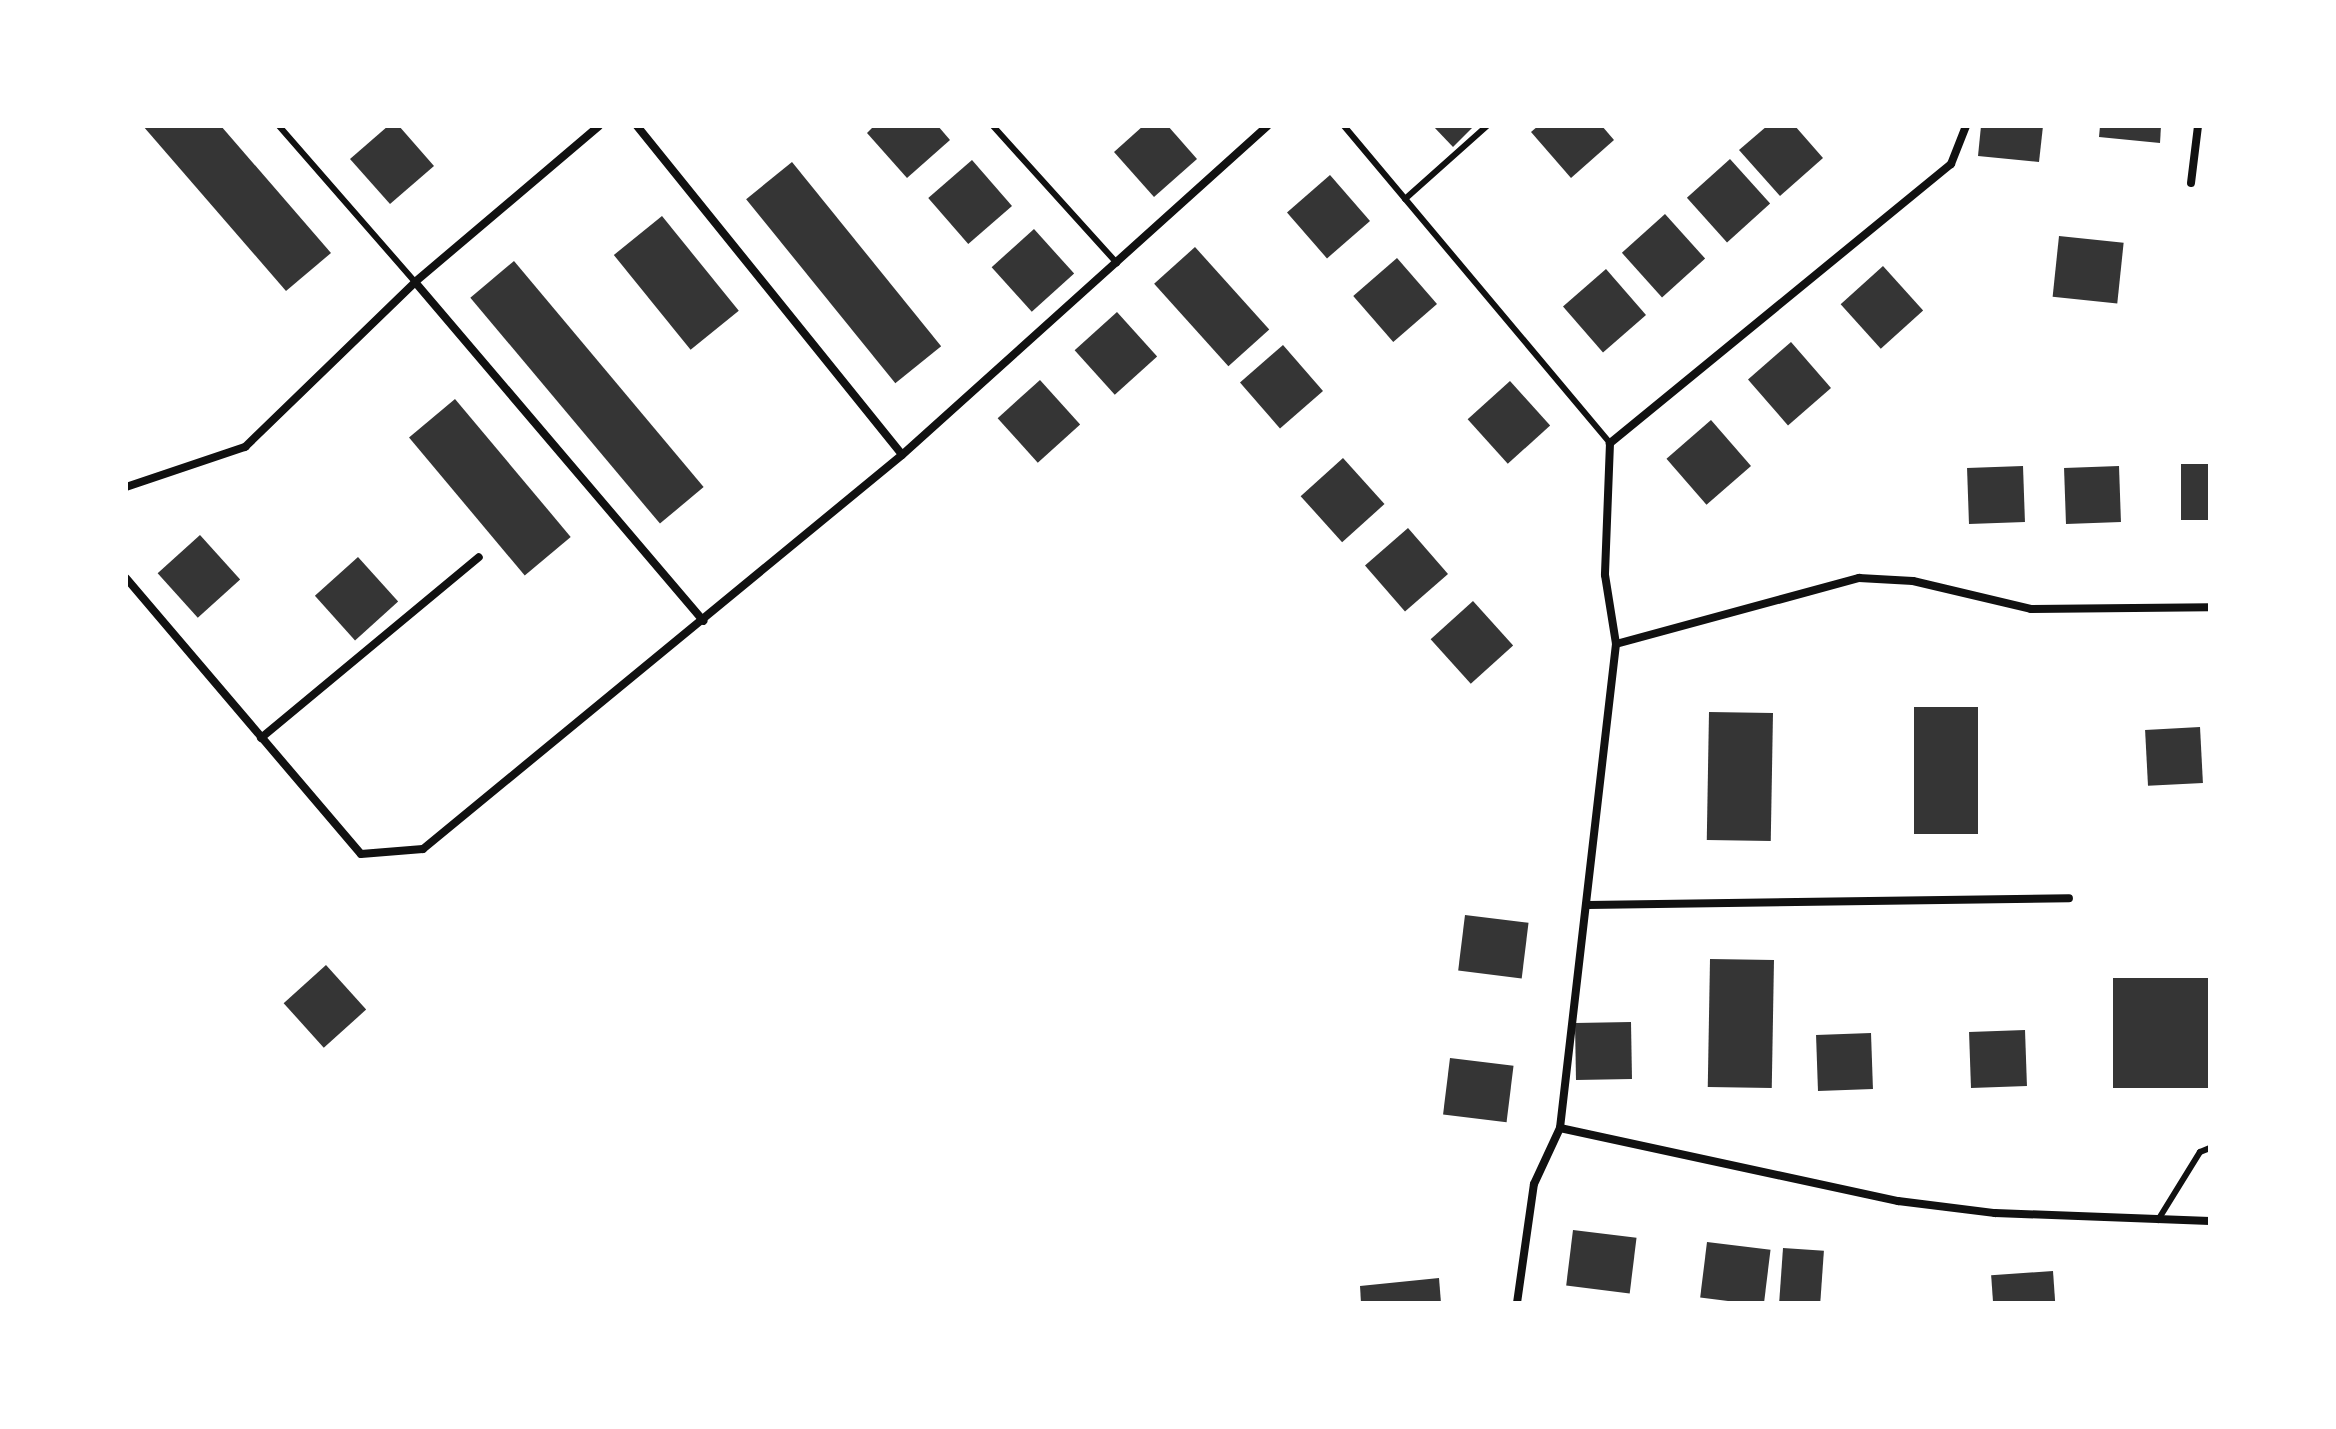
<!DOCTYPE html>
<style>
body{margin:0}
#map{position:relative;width:2336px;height:1429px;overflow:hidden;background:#fff;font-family:Lora,serif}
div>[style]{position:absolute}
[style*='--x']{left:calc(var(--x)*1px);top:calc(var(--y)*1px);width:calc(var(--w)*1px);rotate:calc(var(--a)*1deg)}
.building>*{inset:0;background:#353535;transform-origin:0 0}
.service>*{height:6px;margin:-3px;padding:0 3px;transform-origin:3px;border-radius:3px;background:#111}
.minor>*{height:8px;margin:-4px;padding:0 4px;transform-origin:4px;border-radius:4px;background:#111}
span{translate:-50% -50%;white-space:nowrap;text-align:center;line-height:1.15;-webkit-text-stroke:7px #fff;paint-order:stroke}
.frame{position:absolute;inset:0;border:128px solid #fff;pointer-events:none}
</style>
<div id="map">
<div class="building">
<i style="clip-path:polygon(143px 126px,221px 126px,331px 253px,286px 291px)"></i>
<i style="clip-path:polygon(388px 126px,399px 126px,434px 166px,390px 204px,350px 159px)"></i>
<i style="clip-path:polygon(874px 126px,938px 126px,950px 140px,907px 178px,867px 133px)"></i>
<i style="clip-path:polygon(1143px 126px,1168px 126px,1197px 159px,1154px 197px,1114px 152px)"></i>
<i style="clip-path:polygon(1433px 126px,1474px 126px,1453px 147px)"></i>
<i style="clip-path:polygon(1538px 126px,1602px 126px,1614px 140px,1571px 178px,1531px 132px)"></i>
<i style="clip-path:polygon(1767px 126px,1795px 126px,1823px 158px,1780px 196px,1739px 150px)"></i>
<i style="clip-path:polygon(1981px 126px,2043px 126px,2039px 162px,1978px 156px)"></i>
<i style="clip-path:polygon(2100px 126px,2161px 126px,2160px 143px,2099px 137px)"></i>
<i style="left:1730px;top:159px;width:60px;height:58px;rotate:48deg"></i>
<i style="left:972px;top:160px;width:61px;height:58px;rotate:49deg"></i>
<i style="left:792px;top:162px;width:237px;height:59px;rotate:51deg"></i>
<i style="left:1330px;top:175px;width:61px;height:57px;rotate:49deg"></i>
<i style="left:1665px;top:214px;width:60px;height:58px;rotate:48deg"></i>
<i style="left:662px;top:216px;width:122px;height:62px;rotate:51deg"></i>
<i style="left:1034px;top:229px;width:60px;height:57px;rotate:48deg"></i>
<i style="left:2059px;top:236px;width:65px;height:61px;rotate:6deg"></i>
<i style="left:1195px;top:247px;width:111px;height:55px;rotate:48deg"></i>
<i style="left:1397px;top:258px;width:61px;height:58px;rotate:49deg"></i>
<i style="left:514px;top:261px;width:295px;height:57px;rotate:50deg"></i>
<i style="left:1883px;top:266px;width:60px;height:57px;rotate:48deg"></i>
<i style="left:1606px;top:269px;width:61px;height:57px;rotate:49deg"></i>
<i style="left:1117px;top:312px;width:60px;height:57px;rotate:48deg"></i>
<i style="left:1791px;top:342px;width:61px;height:57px;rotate:49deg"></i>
<i style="left:1283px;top:345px;width:61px;height:57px;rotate:49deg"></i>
<i style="left:1040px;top:380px;width:60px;height:57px;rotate:48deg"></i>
<i style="left:1510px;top:381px;width:60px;height:57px;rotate:48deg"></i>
<i style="left:455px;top:399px;width:180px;height:60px;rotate:50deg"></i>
<i style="left:1711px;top:420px;width:61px;height:59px;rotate:49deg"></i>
<i style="left:1343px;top:458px;width:62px;height:57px;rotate:48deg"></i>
<i style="left:2210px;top:464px;width:56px;height:29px;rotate:90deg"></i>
<i style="left:2023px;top:466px;width:56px;height:56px;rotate:88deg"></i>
<i style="left:2119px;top:466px;width:56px;height:55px;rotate:88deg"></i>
<i style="left:1408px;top:528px;width:61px;height:57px;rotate:49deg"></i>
<i style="left:200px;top:535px;width:60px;height:57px;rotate:48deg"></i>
<i style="left:358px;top:557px;width:60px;height:58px;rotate:48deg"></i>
<i style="left:1473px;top:601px;width:60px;height:57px;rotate:48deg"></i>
<i style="left:1914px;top:707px;width:64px;height:127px"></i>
<i style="left:1709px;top:712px;width:64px;height:128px;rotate:1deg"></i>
<i style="left:2200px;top:727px;width:56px;height:55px;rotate:87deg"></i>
<i style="left:1465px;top:915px;width:64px;height:56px;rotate:7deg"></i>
<i style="left:1710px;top:959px;width:64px;height:128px;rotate:1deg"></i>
<i style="left:326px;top:965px;width:60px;height:57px;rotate:48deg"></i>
<i style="left:2113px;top:978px;width:97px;height:110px"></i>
<i style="left:1631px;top:1022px;width:57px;height:56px;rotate:89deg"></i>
<i style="left:2025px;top:1030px;width:56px;height:56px;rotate:88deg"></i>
<i style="left:1871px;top:1033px;width:56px;height:55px;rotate:88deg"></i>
<i style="left:1450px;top:1058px;width:64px;height:57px;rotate:7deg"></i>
<i style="left:1573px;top:1230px;width:64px;height:56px;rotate:7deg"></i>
<i style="left:1707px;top:1242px;width:64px;height:56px;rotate:7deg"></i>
<i style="left:1783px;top:1248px;width:41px;height:55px;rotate:4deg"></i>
<i style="left:2053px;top:1271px;width:32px;height:62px;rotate:86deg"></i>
<i style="clip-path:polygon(1439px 1278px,1441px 1303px,1361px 1303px,1360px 1286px)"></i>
</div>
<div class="service">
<i style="--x:279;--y:126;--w:207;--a:48.9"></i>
<i style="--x:993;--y:126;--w:185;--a:47.9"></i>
<i style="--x:1344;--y:126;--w:414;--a:50"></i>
<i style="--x:1405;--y:199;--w:110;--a:-41.7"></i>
<i style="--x:2158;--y:1220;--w:80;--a:-58.3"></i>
<i style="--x:2200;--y:1152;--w:11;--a:-22"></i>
</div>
<div class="minor">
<i style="--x:637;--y:126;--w:422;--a:51.1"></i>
<i style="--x:1966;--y:126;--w:41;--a:111.5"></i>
<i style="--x:1951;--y:164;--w:441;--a:140.7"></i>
<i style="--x:1610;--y:443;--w:132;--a:92.2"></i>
<i style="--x:1605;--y:575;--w:70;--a:80.9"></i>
<i style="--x:1616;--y:644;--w:487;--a:96.6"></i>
<i style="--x:1560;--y:1128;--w:346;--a:12.2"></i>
<i style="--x:1898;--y:1201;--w:98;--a:7.1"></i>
<i style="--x:1995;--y:1213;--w:215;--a:2.1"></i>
<i style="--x:2191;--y:183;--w:57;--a:-83"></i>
<i style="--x:415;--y:282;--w:445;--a:49.6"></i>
<i style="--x:126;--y:487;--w:126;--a:-18.6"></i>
<i style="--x:245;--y:447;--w:237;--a:-44.1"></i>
<i style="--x:415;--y:282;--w:241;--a:-40.3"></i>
<i style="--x:126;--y:578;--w:362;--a:49.6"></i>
<i style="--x:361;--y:854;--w:62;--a:-4.6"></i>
<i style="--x:423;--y:849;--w:620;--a:-39.44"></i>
<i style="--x:902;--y:455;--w:492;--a:-42"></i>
<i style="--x:1616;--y:644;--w:252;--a:-15.2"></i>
<i style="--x:1859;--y:578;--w:54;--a:3.2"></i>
<i style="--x:1913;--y:581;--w:121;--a:13.3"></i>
<i style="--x:2031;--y:609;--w:179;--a:-0.6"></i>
<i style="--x:261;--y:738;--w:283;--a:-39.7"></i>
<i style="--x:1588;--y:905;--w:481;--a:-0.8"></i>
<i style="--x:1517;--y:1303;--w:120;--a:-81.9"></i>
<i style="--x:1534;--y:1184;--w:62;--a:-65.1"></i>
</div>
<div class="frame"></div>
</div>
